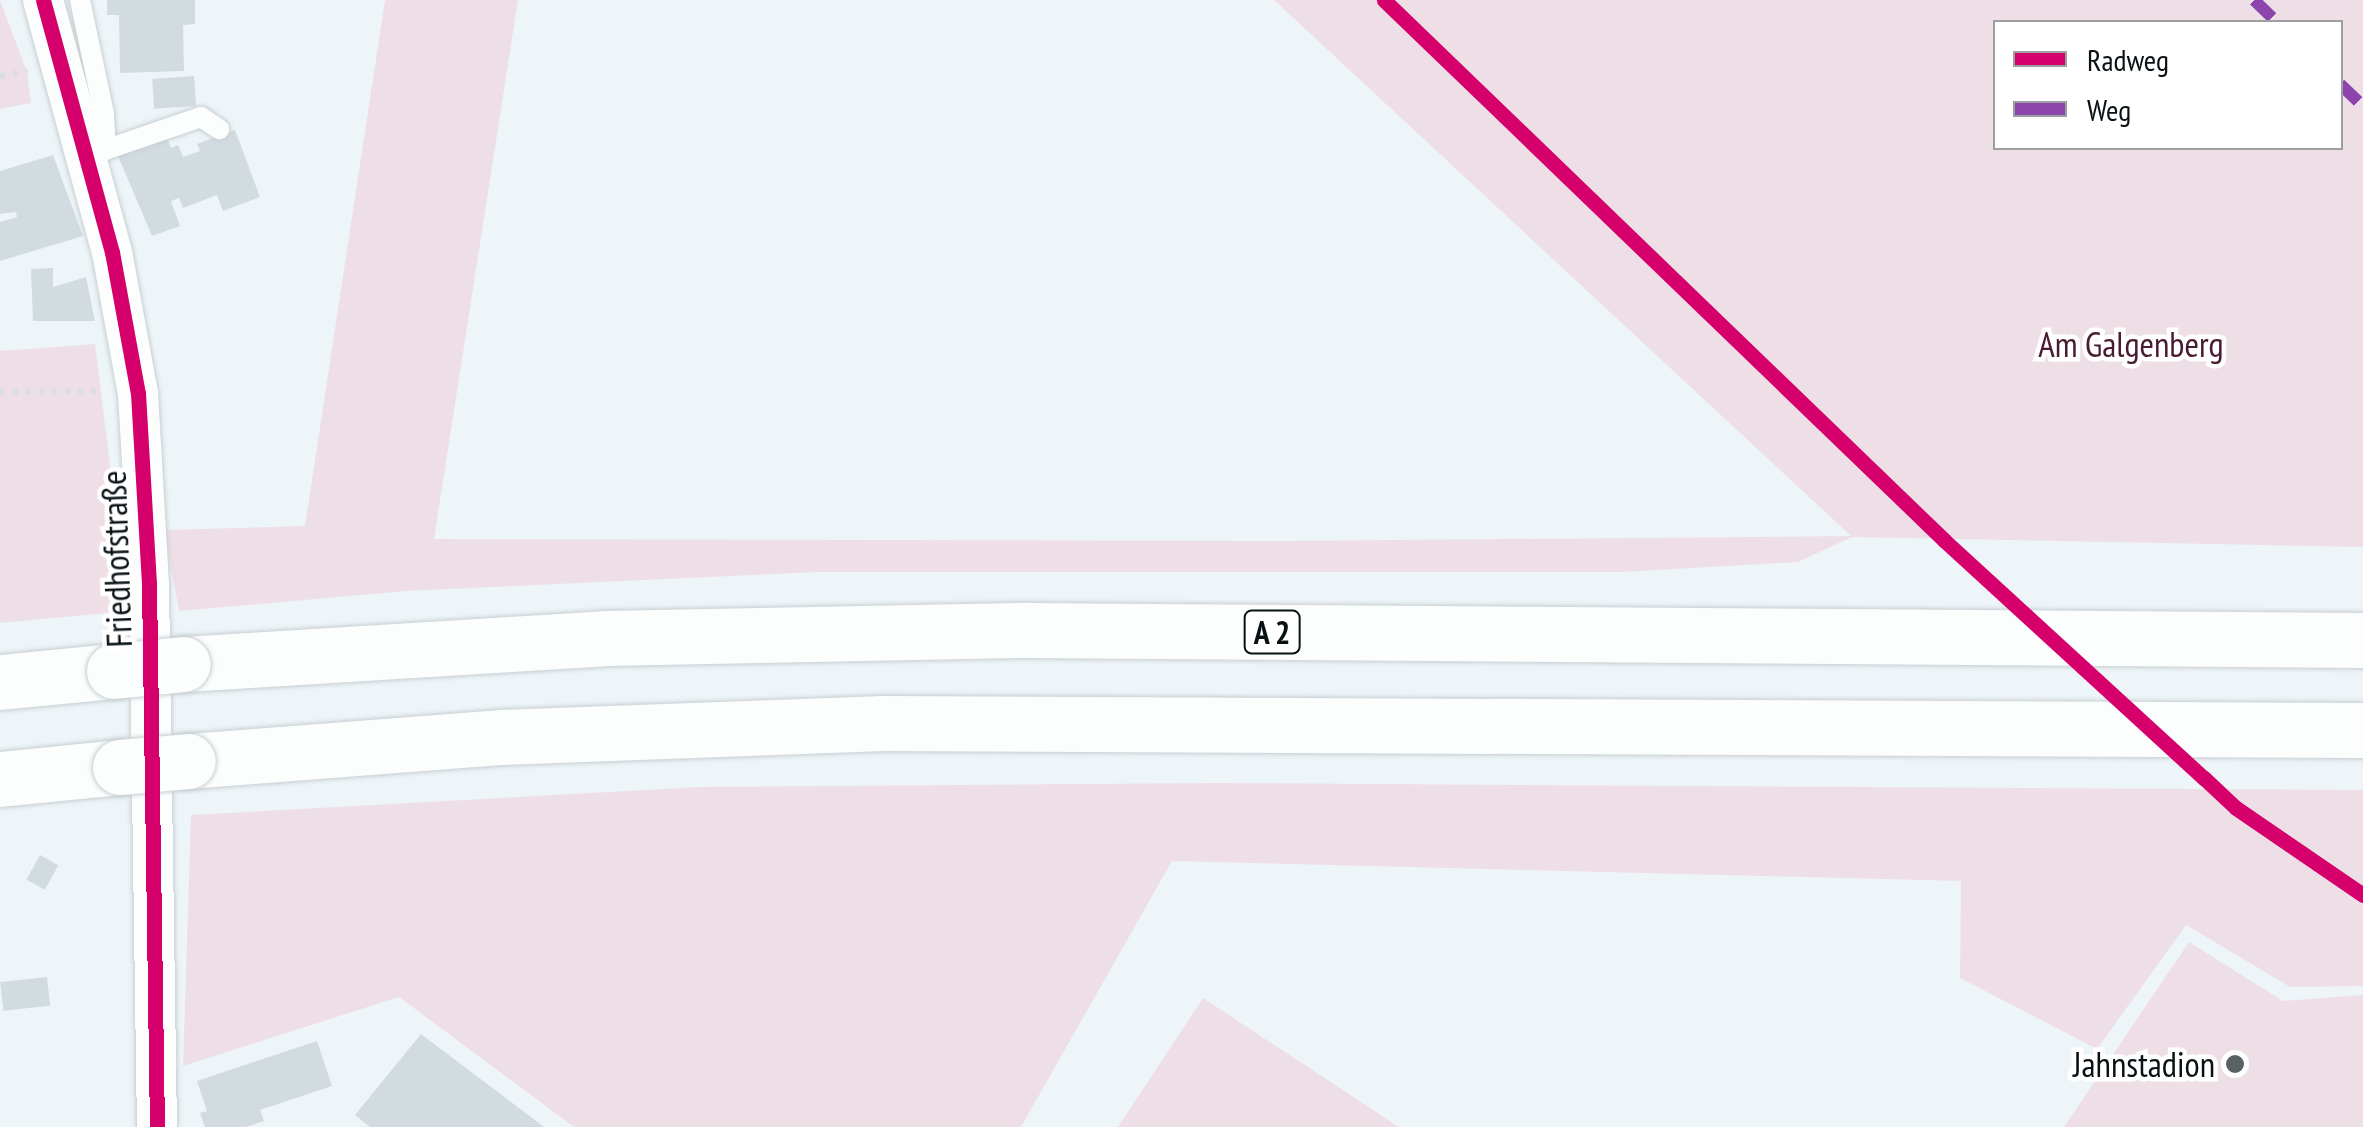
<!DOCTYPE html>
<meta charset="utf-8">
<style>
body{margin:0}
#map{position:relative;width:2363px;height:1127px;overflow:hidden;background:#eef5f8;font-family:"PT Sans Narrow",sans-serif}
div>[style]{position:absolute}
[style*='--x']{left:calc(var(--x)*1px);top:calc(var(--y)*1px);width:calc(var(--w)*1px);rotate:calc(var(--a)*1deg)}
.green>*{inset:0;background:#eedfe7}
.building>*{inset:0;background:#d2dbe0;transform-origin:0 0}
.path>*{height:6px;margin-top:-3px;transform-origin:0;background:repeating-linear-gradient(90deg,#dbdedf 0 5px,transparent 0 13px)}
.roads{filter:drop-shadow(0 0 2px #c8cfd3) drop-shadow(0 0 2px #c8cfd3)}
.service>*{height:20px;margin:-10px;padding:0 10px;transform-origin:10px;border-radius:10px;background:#fcfefe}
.minor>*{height:40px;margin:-20px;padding:0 20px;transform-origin:20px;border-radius:20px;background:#fcfefe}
.motorway>*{height:55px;margin:-27.5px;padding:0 27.5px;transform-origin:27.5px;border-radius:27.5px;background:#fcfefe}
.bridges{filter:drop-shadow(0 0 2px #c8cfd3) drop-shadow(0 0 2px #c8cfd3)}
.motorway-bridge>*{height:55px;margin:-27.5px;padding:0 27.5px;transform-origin:27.5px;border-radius:27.5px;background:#fcfefe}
.quiet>*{height:12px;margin-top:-6px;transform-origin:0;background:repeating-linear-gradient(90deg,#8e44ad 0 25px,transparent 0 37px)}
.cycleway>*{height:15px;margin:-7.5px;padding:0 7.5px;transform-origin:7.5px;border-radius:7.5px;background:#d6006c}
.dots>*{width:28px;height:28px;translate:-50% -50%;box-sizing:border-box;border:5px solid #fff;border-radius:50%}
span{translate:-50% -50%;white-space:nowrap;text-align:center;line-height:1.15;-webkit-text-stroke:9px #fff;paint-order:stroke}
.shield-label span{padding:2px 8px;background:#fff;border:2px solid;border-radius:8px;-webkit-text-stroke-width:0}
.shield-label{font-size:32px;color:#091114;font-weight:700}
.park-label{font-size:35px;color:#481b30}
.street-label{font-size:35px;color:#091114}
.poi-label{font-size:35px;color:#091114}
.right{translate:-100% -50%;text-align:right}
.legend{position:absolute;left:1993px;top:20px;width:350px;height:130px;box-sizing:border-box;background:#fff;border:2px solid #9da0a1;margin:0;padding:12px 18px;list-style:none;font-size:30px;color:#091114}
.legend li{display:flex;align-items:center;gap:20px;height:50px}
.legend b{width:50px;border:2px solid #9da0a1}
</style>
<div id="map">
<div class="green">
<i style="clip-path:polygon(0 0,27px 72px,31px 103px,0 109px)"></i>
<i style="clip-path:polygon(evenodd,385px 0,518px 0,434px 539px,1284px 541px,1851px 536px,1274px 0,2363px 0,2363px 547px,1852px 537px,1798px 562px,1621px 572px,817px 572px,406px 591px,179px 611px,164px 530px,305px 526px,385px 0,1996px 22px,2340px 22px,2340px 148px,1996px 148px,1996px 22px)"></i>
<i style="clip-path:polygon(95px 344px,128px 611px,0 623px,0 351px)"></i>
<i style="clip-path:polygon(1215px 783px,2363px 790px,2363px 986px,2290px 987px,2186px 925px,2097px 1049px,1960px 978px,1961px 881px,1172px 861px,1021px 1127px,574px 1127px,399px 997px,183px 1066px,191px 815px,700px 787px)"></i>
<i style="clip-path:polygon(2189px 942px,2283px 1001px,2363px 995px,2363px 1127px,2064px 1127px)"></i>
<i style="clip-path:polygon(1203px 998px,1399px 1127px,1118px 1127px)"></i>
</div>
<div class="building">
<i style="clip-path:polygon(107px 0,195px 0,195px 24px,183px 25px,184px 71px,120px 73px,119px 15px,107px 15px)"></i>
<i style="left:194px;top:76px;width:30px;height:42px;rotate:86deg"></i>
<i style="clip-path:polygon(235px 130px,260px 197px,223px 211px,217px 195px,183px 208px,179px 198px,171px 201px,180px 226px,152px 236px,118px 156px,167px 137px,171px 148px,178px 145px,183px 157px,200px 151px,197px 144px)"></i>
<i style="clip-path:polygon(53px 155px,83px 236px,0 261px,0 222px,17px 217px,16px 212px,0 214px,0 171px)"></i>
<i style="clip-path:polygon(53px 268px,53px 287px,86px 277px,95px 321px,33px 321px,31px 269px)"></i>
<i style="left:40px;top:855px;width:21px;height:28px;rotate:29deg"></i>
<i style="left:47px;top:977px;width:29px;height:47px;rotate:84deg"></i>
<i style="clip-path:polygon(421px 1034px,544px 1127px,370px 1127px,355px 1115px)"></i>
<i style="clip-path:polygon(317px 1041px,332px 1086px,260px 1110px,264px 1121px,246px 1127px,205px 1127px,200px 1113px,207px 1111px,197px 1081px)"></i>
</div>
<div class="path">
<i style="--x:0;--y:76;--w:28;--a:-10"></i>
<i style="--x:0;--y:392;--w:104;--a:-0.6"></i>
</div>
<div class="roads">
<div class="service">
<i style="--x:80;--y:0;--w:116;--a:78.1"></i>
<i style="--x:104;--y:114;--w:36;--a:87"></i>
<i style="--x:96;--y:153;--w:111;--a:-18.9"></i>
<i style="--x:201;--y:117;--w:22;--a:34"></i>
</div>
<div class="minor">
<i style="--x:43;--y:0;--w:261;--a:74.7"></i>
<i style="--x:112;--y:252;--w:143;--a:79.6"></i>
<i style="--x:138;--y:393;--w:191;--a:86.7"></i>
<i style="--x:149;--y:584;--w:543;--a:89.16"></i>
</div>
<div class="motorway">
<i style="--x:183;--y:664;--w:423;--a:-3.5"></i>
<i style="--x:605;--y:638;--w:425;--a:-1.1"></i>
<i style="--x:1030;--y:630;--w:1333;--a:0.43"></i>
<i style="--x:0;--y:682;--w:115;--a:-5.5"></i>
<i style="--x:188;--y:761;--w:314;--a:-4.4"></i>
<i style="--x:501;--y:737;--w:383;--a:-2.1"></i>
<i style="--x:884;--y:723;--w:1479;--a:0.27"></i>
<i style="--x:0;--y:779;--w:121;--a:-5.7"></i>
</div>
</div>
<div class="bridges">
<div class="motorway-bridge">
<i style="--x:114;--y:671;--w:69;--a:-5.8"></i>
<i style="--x:120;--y:767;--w:68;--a:-5"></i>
</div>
</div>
<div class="quiet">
<i style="--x:2254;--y:0;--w:32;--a:44"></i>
<i style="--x:2340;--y:84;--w:32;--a:44"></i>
</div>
<div class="cycleway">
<i style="--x:43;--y:0;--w:261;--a:74.7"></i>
<i style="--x:112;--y:252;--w:143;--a:79.6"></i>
<i style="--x:138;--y:393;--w:191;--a:86.7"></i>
<i style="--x:149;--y:584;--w:543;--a:89.16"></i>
<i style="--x:1384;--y:0;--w:779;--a:43.96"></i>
<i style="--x:1945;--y:541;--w:351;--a:42.5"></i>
<i style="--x:2204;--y:778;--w:44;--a:43.2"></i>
<i style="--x:2236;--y:808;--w:154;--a:34.4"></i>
</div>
<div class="dots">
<i style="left:2235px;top:1064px;background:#596164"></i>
</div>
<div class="shield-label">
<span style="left:1272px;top:632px">A 2</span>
</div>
<div class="park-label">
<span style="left:2131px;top:344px">Am Galgenberg</span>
</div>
<div class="street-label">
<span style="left:116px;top:559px;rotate:-92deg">Friedhofstraße</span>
</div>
<div class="poi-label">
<span class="right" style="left:2215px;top:1064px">Jahnstadion</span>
</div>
<ul class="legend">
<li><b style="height:12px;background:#d6006c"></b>Radweg</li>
<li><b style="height:12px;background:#8e44ad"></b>Weg</li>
</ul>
</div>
